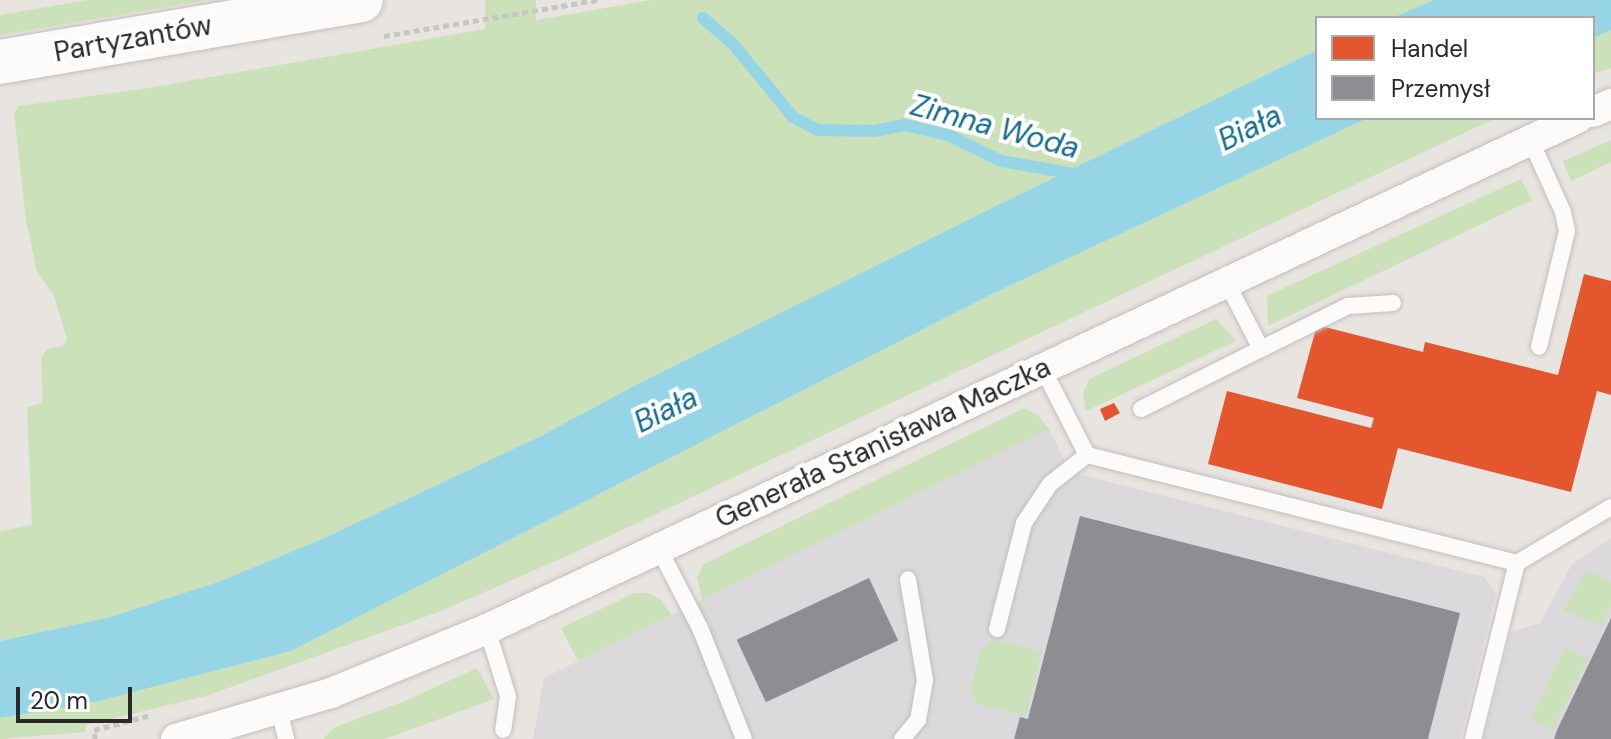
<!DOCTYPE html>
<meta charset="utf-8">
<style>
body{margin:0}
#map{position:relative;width:1611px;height:739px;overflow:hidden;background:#e8e4e0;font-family:"DM Sans",sans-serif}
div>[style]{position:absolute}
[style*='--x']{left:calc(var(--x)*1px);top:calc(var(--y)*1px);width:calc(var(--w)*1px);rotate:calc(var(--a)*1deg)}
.industrial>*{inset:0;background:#dbd9db}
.green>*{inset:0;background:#cbe1ba;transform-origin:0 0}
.water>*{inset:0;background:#96d5e6}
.shops>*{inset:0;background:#e4572e}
.industry>*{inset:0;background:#8d8d92;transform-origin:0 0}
.stream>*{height:12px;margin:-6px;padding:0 6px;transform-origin:6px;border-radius:6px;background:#96d5e6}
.path>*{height:5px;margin-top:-2.5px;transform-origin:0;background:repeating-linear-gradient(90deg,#c6c6c5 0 6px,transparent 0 10px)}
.roads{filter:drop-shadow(0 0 2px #c1c0c1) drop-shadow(0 0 2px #c1c0c1)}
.lane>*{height:16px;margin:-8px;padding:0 8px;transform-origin:8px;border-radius:8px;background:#fcfbfa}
.street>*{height:30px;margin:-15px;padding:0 15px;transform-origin:15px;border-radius:15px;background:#fcfbfa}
.secondary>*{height:44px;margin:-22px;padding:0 22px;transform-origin:22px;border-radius:22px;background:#fcfbfa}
span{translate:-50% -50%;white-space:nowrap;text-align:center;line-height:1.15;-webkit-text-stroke:8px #fff;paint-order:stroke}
.street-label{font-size:28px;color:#292929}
.water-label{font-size:30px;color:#146c92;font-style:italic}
.legend{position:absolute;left:1315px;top:16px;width:280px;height:104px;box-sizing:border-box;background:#fff;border:2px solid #a9a9a9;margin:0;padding:10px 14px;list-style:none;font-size:24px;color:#292929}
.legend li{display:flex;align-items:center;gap:16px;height:40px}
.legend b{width:40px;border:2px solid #a9a9a9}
.scale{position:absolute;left:16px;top:687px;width:116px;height:36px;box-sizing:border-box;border:4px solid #292929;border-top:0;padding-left:10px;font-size:24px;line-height:28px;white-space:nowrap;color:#292929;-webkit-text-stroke:6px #fff;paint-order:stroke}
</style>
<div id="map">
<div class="industrial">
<i style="clip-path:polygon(1049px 429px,1066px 463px,1082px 475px,1484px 577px,1496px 593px,1460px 739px,533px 739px,544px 678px)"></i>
<i style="clip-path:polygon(1611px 538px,1611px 739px,1484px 739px,1511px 632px,1540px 623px,1572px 564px)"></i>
</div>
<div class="green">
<i style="clip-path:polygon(88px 0,208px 0,0 35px,0 15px)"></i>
<i style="left:485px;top:0;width:51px;height:471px"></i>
<i style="clip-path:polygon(651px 0,1434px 0,1392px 18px,1317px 18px,1317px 50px,1002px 203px,636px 385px,539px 437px,320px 540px,218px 582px,107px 618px,0 641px,0 531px,32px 525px,27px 407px,43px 403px,41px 359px,46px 349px,63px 346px,67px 338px,53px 294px,37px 272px,26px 220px,14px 113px,19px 106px,148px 88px)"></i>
<i style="clip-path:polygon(1611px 30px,1611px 68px,1593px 74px,1593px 38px)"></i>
<i style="clip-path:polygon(1368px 118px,1496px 118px,567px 556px,441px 611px,206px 696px,85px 725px,85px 732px,0 739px,0 718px,99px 701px,291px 651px,992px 294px)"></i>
<i style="clip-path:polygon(1611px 140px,1611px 162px,1571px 181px,1563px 161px)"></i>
<i style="clip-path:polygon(1521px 179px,1532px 200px,1268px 326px,1267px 296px)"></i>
<i style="clip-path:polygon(1216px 319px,1236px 341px,1086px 411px,1083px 393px,1089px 379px)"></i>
<i style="clip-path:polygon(1024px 408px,1039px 416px,1049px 429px,702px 600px,697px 577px,704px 564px)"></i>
<i style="clip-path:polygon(1587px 570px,1611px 583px,1611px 605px,1601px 626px,1563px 610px)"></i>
<i style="clip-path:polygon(635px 593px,649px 593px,660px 600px,672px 615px,578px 661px,561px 628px)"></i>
<i style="clip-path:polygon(995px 640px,1042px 651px,1026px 716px,977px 704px,970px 693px,980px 650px)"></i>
<i style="left:1565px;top:648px;width:25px;height:79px;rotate:26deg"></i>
<i style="clip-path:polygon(477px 668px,494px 699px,385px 739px,323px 739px,335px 727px,405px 701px)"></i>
</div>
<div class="water">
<i style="clip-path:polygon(1434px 0,1611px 0,1611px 30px,1593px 38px,1593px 18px,1392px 18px)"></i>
<i style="clip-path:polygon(1317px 50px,1317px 118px,1368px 118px,992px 294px,291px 651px,99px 701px,0 718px,0 641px,107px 618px,218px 582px,320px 540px,539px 437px,636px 385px,1002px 203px)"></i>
</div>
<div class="shops">
<i style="clip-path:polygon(1584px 274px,1611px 281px,1611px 395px,1597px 391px,1571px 492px,1398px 448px,1382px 509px,1208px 464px,1227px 391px,1371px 428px,1374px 418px,1297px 398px,1317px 325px,1423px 352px,1425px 342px,1558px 375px)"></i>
<i style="clip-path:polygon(1114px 403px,1120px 413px,1105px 421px,1100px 409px)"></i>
</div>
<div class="industry">
<i style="clip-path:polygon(1080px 516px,1460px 613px,1428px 739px,1014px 739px,1020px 717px,1028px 719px)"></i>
<i style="left:869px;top:578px;width:69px;height:146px;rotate:65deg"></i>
<i style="clip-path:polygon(1611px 618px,1611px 739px,1554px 739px,1557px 730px)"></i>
</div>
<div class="stream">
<i style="--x:703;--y:18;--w:41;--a:41.1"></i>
<i style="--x:734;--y:45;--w:93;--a:50.7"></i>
<i style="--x:793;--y:117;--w:27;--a:28"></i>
<i style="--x:817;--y:130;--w:57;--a:1"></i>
<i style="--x:874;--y:131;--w:32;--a:-11"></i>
<i style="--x:905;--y:125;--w:44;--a:13.1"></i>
<i style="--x:948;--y:135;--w:59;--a:26.1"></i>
<i style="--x:1001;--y:161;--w:80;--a:10"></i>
</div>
<div class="path">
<i style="--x:384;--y:36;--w:216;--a:-9.6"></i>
<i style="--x:95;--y:739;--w:9;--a:-96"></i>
<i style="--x:94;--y:730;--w:59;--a:-14.7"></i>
</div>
<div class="roads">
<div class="lane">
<i style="--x:1530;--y:139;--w:80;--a:65.7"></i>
<i style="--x:1563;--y:212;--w:19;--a:78"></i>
<i style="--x:1567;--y:231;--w:119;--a:103.6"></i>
<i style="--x:1261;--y:349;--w:97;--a:-26.3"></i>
<i style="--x:1348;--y:306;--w:45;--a:-3.8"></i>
<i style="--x:1042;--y:367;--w:99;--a:62.9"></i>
<i style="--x:1087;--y:455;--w:443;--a:14.1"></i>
<i style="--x:1141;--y:409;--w:134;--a:-26.6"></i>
<i style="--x:1261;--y:349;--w:76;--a:-117.2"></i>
<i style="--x:659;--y:549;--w:89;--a:62.6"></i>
<i style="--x:700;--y:628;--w:119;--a:68.4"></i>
<i style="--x:487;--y:629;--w:70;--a:72.6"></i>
<i style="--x:508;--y:696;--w:34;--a:98"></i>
<i style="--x:997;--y:629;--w:109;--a:-75.7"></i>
<i style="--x:1024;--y:523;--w:47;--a:-56.3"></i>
<i style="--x:1050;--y:484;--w:47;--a:-38.1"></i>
<i style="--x:279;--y:710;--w:30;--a:76"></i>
<i style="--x:902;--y:739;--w:25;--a:-50"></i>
<i style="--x:918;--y:720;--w:41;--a:-80.1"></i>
<i style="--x:925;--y:680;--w:102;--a:-99.6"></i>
<i style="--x:1473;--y:739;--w:181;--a:-76"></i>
<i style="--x:1517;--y:563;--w:109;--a:-30.8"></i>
</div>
<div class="street">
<i style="--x:1593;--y:112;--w:20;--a:-24"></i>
<i style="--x:176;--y:739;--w:162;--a:-16.5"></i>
<i style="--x:331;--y:693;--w:169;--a:-22.3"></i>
<i style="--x:487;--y:629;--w:1205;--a:-25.1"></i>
</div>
<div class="secondary">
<i style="--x:0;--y:62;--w:366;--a:-9.7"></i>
</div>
</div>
<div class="street-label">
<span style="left:133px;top:39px;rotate:-10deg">Partyzantów</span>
<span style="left:883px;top:443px;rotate:-25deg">Generała Stanisława Maczka</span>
</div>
<div class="water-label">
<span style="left:995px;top:127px;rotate:15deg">Zimna Woda</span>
<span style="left:1250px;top:128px;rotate:-26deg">Biała</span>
<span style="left:666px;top:410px;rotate:-26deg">Biała</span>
</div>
<ul class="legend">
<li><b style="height:22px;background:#e4572e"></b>Handel</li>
<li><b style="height:22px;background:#8d8d92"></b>Przemysł</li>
</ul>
<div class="scale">20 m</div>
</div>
